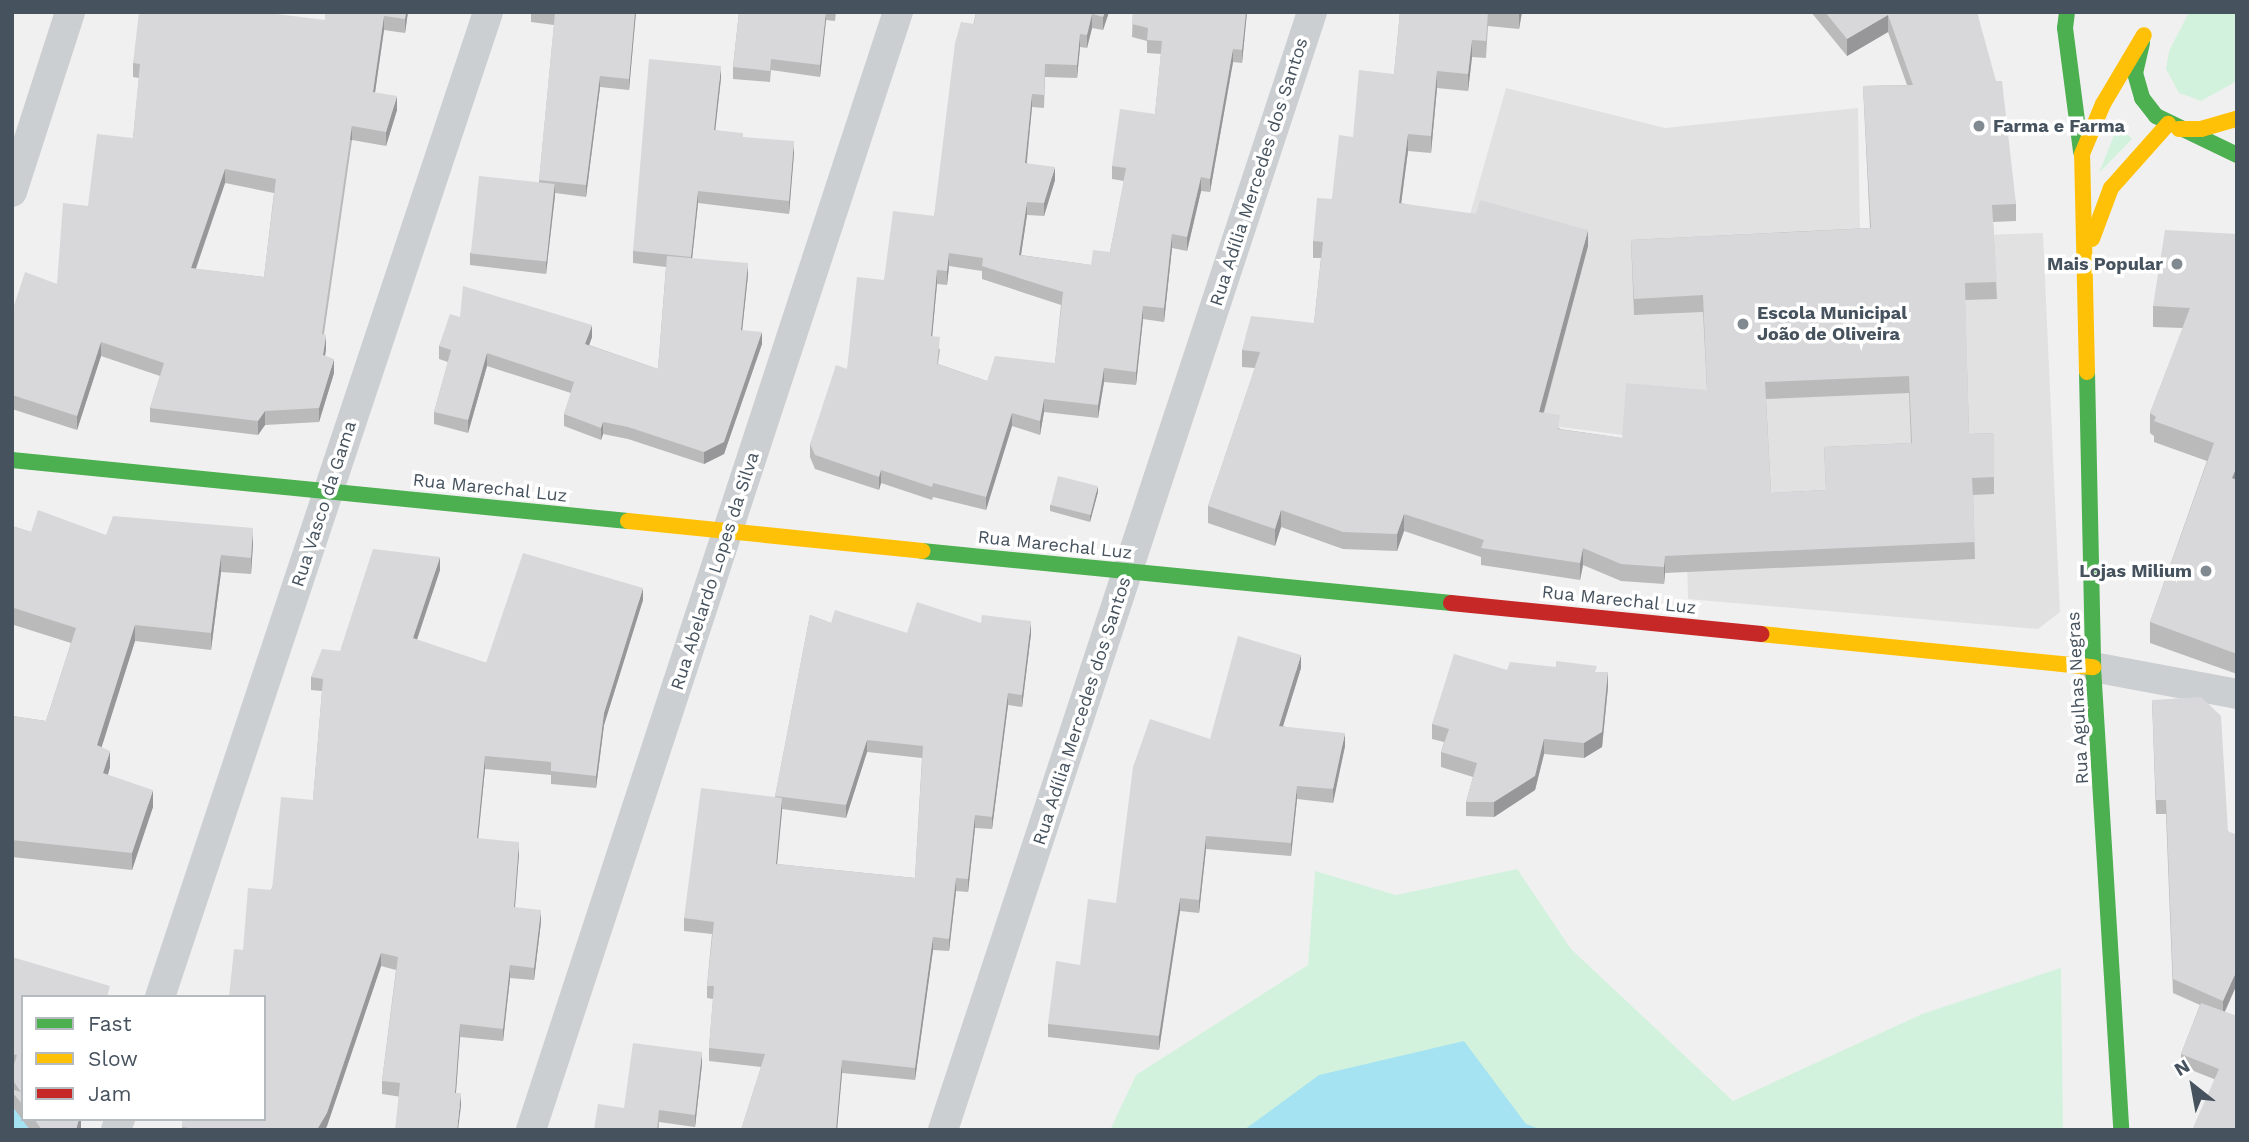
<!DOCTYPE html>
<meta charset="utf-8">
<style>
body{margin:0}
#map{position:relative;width:2249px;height:1142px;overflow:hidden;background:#f1f0f0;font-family:"Work Sans",sans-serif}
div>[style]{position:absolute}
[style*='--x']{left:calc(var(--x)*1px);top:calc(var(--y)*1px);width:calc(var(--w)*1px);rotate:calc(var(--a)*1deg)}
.education>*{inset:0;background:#e2e1e2}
.green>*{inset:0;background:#d3f2de}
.water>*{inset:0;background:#a5e3f2}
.river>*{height:66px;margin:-33px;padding:0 33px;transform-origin:33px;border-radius:33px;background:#a5e3f2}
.street>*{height:30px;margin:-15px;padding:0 15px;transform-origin:15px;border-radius:15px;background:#cccfd1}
.fast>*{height:16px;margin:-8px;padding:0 8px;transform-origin:8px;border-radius:8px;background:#4caf50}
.slow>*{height:16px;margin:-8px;padding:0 8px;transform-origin:8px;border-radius:8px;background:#ffc107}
.jam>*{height:16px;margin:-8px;padding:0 8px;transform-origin:8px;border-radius:8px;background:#c62828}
.wall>*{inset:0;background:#bababb}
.shaded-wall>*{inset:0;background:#979799;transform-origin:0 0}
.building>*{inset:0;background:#d8d8da;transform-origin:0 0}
.dots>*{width:19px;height:19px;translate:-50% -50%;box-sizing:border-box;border:4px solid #fff;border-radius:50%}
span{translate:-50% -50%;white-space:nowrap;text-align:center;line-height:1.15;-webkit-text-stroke:7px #fff;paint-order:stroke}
.poi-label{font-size:18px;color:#46535e;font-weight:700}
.left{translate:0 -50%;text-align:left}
.right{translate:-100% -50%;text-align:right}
.street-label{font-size:18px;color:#46535e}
.frame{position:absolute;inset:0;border:14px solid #46535e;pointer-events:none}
.legend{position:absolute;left:21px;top:995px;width:245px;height:126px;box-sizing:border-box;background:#fff;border:2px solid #b5babf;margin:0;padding:9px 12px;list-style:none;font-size:21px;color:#46535e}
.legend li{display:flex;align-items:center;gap:14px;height:35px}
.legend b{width:35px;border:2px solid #b5babf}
.north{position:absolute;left:2158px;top:1051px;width:70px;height:70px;-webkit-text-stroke:5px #fff;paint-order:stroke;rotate:329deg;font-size:19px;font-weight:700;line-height:28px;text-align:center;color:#46535e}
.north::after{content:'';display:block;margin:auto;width:24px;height:32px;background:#46535e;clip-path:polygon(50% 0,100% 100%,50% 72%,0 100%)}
</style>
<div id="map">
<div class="education">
<i style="clip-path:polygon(1506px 88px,1665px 128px,1858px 108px,1860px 239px,2043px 233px,2060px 612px,2038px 629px,1688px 599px,1684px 443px,1415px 408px)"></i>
</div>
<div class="green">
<i style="clip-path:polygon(2189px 12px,2237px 12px,2237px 81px,2201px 101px,2179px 93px,2166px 69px,2169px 51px)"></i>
<i style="clip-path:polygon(2118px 125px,2132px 139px,2099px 173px)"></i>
<i style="clip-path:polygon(1517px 869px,1571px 949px,1733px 1101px,1922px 1014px,2061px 968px,2063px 1130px,1110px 1130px,1136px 1075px,1308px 965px,1315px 871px,1396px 895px)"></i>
</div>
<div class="water">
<i style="clip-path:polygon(1464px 1041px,1526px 1124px,1542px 1130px,1244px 1130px,1319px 1075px)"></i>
</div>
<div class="river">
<i style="--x:12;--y:1122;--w:9;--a:58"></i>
</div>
<div class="street">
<i style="--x:12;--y:192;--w:189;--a:-72.1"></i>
<i style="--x:2093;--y:667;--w:147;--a:10.6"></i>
<i style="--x:160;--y:997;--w:1038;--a:-71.58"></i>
<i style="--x:116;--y:1130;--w:12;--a:-70"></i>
<i style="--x:531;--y:1130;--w:1177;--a:-71.83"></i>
<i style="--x:943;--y:1130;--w:1177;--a:-71.73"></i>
</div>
<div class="fast">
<i style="--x:2067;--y:12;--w:16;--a:97"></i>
<i style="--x:2065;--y:28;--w:125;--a:82.6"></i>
<i style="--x:2142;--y:43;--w:31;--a:103"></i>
<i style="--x:2135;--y:73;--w:26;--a:74"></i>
<i style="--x:2142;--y:98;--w:23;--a:52"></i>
<i style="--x:2156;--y:116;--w:90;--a:25.7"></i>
<i style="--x:2087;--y:372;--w:295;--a:88.8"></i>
<i style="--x:2093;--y:667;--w:464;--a:86.5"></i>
<i style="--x:12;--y:460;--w:619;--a:5.66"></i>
<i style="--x:922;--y:551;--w:532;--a:5.61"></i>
</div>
<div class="slow">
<i style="--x:2179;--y:129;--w:22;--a:0"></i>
<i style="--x:2201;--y:129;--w:37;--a:-16"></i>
<i style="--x:2092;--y:239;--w:54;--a:-69.6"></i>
<i style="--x:2111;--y:188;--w:86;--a:-48.3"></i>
<i style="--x:2087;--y:372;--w:218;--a:-91.3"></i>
<i style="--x:2082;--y:154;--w:54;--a:-67.2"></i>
<i style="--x:2103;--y:104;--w:80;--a:-59.3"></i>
<i style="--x:628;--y:521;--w:296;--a:5.8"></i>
<i style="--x:1761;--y:634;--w:334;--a:5.7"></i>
</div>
<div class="jam">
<i style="--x:1451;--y:603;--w:312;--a:5.7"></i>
</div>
<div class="wall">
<i style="clip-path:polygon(evenodd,408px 12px,405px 33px,384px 30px,375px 93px,397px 110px,386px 146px,352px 140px,324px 334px,326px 349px,325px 356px,334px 373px,319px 422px,265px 425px,258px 435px,150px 422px,150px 408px,160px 376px,101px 356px,77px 430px,12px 409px,12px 312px,57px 284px,88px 206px,133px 138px,139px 78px,133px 77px,133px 63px,325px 20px,408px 12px,225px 183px,274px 193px,264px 277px,196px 269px,225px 183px)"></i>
<i style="clip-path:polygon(531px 12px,636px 12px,629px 90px,600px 87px,586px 197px,555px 193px,546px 274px,470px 265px,470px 253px,539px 182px,554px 25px,531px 22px)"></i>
<i style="clip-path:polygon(739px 12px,836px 12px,835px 21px,826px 20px,820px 77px,771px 70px,770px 82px,733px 79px,733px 67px)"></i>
<i style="clip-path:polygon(evenodd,976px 12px,1109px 12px,1103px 30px,1092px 28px,1087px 48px,1080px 47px,1077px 78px,1045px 77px,1044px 108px,1032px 107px,1027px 163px,1055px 180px,1044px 216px,1027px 215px,1021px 255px,1091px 265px,1110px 252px,1124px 181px,1112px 179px,1112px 166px,1155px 114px,1161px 54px,1147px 53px,1147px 41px,1132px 37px,1133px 12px,1247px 12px,1242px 63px,1233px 62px,1210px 192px,1201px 191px,1187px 251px,1172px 248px,1164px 322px,1143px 319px,1136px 385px,1104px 382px,1098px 418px,1044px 412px,1040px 435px,1012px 426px,986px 510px,933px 497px,932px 500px,881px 483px,879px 490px,815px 469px,810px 457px,810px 444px,847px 369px,884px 280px,934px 216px,976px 12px,949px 266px,982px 271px,982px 279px,1061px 305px,1055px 363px,987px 381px,938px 364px,940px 350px,932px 336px,937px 284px,947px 285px,949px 266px)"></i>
<i style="clip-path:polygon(evenodd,1400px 12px,1522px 12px,1519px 29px,1488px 26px,1486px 58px,1472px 57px,1468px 91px,1437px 88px,1431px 153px,1408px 151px,1401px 203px,1588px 246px,1544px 413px,1560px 429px,1622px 438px,1707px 390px,1703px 312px,1634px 315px,1631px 240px,1870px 228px,1863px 86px,1907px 85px,1888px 32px,1847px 56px,1811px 12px,1977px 12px,2016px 204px,2016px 221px,1993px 222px,1997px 299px,1965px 300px,1969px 434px,1994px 433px,1994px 494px,1973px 495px,1975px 559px,1665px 573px,1664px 584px,1621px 581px,1583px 565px,1580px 580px,1481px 565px,1481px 557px,1404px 531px,1397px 551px,1343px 549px,1281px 527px,1275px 546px,1208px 523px,1208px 506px,1255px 368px,1242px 367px,1242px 350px,1314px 323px,1321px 258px,1313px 258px,1313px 241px,1332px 199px,1353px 137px,1394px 74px,1400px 12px,1909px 393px,1911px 443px,1824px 447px,1826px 490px,1771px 493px,1766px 399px,1909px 393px)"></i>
<i style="clip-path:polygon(721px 78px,715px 130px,743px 137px,794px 153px,789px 214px,698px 203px,692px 259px,748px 275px,742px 330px,762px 344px,724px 454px,704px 464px,628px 439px,603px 434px,601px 440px,564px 426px,564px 414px,571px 393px,487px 366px,468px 433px,434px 424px,434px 412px,448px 362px,439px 359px,439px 346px,460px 317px,592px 337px,589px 345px,658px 369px,666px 267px,633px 263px,633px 251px)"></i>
<i style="clip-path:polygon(2237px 234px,2237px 674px,2150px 643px,2150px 622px,2207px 461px,2154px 442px,2154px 436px,2150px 433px,2150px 413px,2183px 328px,2153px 327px,2153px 306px)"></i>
<i style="clip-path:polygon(1098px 492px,1090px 522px,1050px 511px,1050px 505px)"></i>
<i style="clip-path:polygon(12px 526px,31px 532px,106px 535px,253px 544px,251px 574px,221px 572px,211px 650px,135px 641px,101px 747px,110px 767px,108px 775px,153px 807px,132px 870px,12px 857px,12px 716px,46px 721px,71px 643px,14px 625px)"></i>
<i style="clip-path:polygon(440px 570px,417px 640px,486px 663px,643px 600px,604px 725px,596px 788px,551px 784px,551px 775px,485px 769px,478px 838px,519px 854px,515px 907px,541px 922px,534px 980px,510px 978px,503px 1041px,460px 1037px,456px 1093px,461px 1106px,382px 1094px,382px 1081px,396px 970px,381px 966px,327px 1126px,325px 1130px,182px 1130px,183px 1119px,264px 1119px,243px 950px,313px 800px,322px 691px,311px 690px,311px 677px,340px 651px)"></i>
<i style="clip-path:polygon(evenodd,810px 615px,831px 623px,907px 633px,981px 623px,1031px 634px,1022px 707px,1008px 705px,992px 829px,975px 828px,968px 892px,956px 891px,949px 951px,933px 950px,915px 1080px,842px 1073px,837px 1130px,741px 1130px,761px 1067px,709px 1061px,709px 1048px,713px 999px,707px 998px,707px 986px,712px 934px,684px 931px,684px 918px,775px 797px,810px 615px,867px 752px,922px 758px,915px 878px,777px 864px,782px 809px,846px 818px,867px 752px)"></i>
<i style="clip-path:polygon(1301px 668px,1283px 726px,1345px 746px,1333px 803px,1297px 799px,1291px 856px,1206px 849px,1199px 913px,1180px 911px,1159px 1050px,1048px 1037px,1048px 1024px,1210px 739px)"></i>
<i style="clip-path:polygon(1507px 670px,1597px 672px,1608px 687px,1602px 747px,1584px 758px,1544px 754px,1535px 790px,1494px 817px,1466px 816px,1466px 802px,1473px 777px,1441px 767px,1441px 752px,1444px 742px,1432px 739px,1432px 724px)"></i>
<i style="clip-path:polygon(2152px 700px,2237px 984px,2225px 1012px,2237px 1130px,2214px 1079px,2181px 1066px,2181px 1054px,2200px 1005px,2173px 993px,2166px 814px,2156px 814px)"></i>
<i style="clip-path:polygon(12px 957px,110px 997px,23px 997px,23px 1119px,81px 1119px,81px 1130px,30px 1130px,12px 1106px)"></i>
<i style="clip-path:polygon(702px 1064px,695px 1127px,659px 1122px,659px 1130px,594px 1130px,624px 1108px)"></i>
</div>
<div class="shaded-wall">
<i style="clip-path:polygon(406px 12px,408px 12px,405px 33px,405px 19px)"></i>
<i style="clip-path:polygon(635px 12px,636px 12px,629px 90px,629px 79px)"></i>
<i style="clip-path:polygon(826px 12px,826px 20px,820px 77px,820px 65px)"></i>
<i style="clip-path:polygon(1105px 12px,1109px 12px,1103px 30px,1103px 17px)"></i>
<i style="clip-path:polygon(1246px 12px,1247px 12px,1242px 63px,1242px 50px)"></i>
<i style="clip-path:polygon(1519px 12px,1522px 12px,1519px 29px)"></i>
<i style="clip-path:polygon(1092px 14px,1092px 28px,1087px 48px,1087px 35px)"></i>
<i style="clip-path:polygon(1888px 15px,1888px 32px,1847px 56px,1847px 39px)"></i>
<i style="clip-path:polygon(384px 16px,384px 30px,373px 106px,373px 92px)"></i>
<i style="clip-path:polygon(1080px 34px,1080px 47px,1077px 78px,1077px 65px)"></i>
<i style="clip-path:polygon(1472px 40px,1472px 57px,1468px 91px,1468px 74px)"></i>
<i style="clip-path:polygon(1233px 49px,1233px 62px,1210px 192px,1210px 179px)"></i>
<i style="clip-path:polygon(721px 66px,721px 78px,714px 142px,714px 130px)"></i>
<i style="clip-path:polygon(1437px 71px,1437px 88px,1431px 153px,1431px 136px)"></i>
<i style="clip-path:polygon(600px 76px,600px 87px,586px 197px,586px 185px)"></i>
<i style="clip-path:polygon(1032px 94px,1032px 107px,1025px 176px,1025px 163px)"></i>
<i style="clip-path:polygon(397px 96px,397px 110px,386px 146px,386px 132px)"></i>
<i style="left:352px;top:126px;width:14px;height:210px;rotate:90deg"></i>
<i style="clip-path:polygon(1408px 134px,1408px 151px,1399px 220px,1399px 203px)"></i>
<i style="clip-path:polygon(794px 141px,794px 153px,789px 214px,789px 201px)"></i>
<i style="clip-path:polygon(1055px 167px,1055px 180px,1044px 216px,1044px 203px)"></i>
<i style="clip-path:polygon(225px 169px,225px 183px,191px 282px,191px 268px)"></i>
<i style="clip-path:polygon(1201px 177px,1201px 191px,1187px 251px,1187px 237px)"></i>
<i style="clip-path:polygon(555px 184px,555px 196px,546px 274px,546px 262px)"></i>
<i style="clip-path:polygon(698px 191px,698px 203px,691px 269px,691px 257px)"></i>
<i style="clip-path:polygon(1027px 202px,1027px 215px,1019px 268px,1019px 255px)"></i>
<i style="clip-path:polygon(1588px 230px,1588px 246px,1539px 429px,1539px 412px)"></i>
<i style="clip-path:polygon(1172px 234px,1172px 248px,1164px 322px,1164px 308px)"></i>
<i style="clip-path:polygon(949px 253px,949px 266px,947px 285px,947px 271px)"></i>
<i style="clip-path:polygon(748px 263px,748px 275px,741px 342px,741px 330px)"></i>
<i style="clip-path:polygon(937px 270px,937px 284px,931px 349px,931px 336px)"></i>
<i style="clip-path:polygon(1143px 306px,1143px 319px,1136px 385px,1136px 372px)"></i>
<i style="clip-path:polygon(592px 325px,592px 337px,585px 356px,585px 344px)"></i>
<i style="clip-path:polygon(762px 332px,762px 344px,724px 454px,704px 464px,704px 452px)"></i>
<i style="clip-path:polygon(326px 335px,326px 349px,323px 369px,323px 355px)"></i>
<i style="clip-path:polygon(101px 342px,101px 356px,77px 430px,77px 416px)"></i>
<i style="clip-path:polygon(487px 353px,487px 366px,468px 433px,468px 420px)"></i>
<i style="clip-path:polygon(334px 359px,334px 373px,319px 422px,319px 408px)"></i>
<i style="clip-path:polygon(1104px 368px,1104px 382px,1098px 418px,1098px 405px)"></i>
<i style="clip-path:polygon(1044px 399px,1044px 412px,1040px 435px,1040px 421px)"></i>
<i style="clip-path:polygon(265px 411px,265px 425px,258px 435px,258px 421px)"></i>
<i style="clip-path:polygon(1012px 413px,1012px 426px,986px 510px,986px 497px)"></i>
<i style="clip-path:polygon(603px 422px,603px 434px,601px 440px,601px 428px)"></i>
<i style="clip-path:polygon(2237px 466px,2237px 486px,2232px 478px)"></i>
<i style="clip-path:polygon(881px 470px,881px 483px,879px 490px,879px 477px)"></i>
<i style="clip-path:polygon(1098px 486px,1098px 492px,1090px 522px,1090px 516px)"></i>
<i style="clip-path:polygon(1281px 510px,1281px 527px,1275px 546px,1275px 529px)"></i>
<i style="clip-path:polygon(1404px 514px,1404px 531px,1397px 551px,1397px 534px)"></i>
<i style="clip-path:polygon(253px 528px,253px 544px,251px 574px,251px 558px)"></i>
<i style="clip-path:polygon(1583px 548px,1583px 565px,1580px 580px,1580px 563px)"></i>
<i style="clip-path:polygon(221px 555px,221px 572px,211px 650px,211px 633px)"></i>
<i style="clip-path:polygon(1665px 556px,1665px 573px,1664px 584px,1664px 567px)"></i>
<i style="clip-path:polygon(440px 557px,440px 570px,413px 651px,413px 638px)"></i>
<i style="clip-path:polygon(643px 588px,643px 600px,604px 725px,596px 788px,596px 776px,604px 713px)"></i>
<i style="clip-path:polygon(14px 608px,14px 625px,12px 631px,12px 614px)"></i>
<i style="clip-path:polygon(1031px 621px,1031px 634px,1022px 707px,1022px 695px)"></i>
<i style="clip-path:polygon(135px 625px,135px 641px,97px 762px,97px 745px)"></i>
<i style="clip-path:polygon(1301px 655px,1301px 668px,1279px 739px,1279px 726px)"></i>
<i style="clip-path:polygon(1608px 672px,1608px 687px,1602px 747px,1584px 758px,1584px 743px)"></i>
<i style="clip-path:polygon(1008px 693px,1008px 705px,992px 829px,992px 817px)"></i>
<i style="clip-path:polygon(1345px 733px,1345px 746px,1333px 803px,1333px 789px)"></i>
<i style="clip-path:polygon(1544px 739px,1544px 754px,1535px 790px,1494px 817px,1494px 802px)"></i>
<i style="clip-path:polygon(867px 740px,867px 752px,846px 818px,846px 805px)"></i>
<i style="clip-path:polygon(110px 751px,110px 767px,103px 790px,103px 773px)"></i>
<i style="clip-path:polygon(485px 756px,485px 769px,477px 850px,477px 838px)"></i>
<i style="clip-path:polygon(1297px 786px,1297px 799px,1291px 856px,1291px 843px)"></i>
<i style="clip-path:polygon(153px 790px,153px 807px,132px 870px,132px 853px)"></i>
<i style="clip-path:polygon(782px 798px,782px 811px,776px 876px,776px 864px)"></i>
<i style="clip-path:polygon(975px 815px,975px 828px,968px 892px,968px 879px)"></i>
<i style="clip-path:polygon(1206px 836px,1206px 849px,1199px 913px,1199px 900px)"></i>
<i style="clip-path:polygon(519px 842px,519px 854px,514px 919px,514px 907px)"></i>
<i style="clip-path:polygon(956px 878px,956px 891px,949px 951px,949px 939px)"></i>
<i style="clip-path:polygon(1180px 898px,1180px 911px,1159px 1050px,1159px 1036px)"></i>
<i style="clip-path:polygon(541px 910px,541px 922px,534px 980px,534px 968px)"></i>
<i style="clip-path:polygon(933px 937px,933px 950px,915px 1080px,915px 1068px)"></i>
<i style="clip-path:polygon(381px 953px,381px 966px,327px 1126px,325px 1130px,317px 1130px)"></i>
<i style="clip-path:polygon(510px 965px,510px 978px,503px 1041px,503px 1029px)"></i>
<i style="clip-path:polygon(2237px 970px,2237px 984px,2223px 1015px,2223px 1001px)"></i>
<i style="clip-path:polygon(460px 1024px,460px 1037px,455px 1105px,455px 1093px)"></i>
<i style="clip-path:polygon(702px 1052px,702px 1064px,695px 1127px,695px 1115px)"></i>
<i style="clip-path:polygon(842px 1060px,842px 1073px,837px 1130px,836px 1130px)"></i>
<i style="clip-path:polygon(461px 1093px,461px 1106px,458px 1130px,457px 1130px)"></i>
<i style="clip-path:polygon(79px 1119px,81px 1119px,81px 1130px,76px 1130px)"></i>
</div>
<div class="building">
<i style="clip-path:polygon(evenodd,139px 12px,261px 12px,325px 20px,325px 12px,406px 12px,405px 19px,384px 16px,373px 92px,397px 96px,386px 132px,352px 126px,322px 334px,326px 335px,323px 355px,334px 359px,319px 408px,265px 411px,258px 421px,150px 408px,164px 363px,101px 342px,77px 416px,12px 395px,12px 312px,25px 272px,57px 284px,63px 203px,88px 206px,97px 134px,133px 138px,140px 64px,133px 63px,139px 12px,225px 169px,276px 179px,264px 277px,191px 268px,225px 169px)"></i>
<i style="clip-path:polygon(547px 12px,635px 12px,629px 79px,600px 76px,586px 185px,539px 180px,555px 13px)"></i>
<i style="clip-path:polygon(739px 12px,826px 12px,820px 65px,771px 59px,770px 71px,733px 67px)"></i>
<i style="clip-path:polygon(evenodd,976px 12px,1105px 12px,1103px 17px,1092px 14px,1087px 35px,1080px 34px,1077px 65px,1045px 64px,1044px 95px,1032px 94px,1025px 163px,1055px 167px,1044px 203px,1027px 202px,1019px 255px,1091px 265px,1093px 250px,1110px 252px,1126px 168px,1112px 166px,1120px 109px,1155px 114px,1162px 41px,1147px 40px,1148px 28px,1132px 24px,1133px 12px,1246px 12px,1242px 50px,1233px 49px,1210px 179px,1201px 177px,1187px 237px,1172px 234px,1164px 308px,1143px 306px,1136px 372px,1104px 368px,1098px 405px,1044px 399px,1040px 421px,1012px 413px,986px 497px,933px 483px,932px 487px,881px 470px,879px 477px,815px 455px,810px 444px,836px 365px,847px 369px,857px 277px,884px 280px,893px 211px,934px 216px,955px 43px,961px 22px,974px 24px,976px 12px,949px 253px,983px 258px,982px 266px,1063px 292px,1055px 363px,995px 356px,987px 381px,937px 364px,940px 337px,931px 336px,937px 270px,947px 271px,949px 253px)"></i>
<i style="clip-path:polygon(evenodd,1400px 12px,1488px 12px,1486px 41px,1472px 40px,1468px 74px,1437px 71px,1431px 136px,1408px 134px,1399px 203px,1476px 214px,1480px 200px,1588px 230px,1539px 412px,1560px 415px,1558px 429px,1622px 438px,1626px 383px,1707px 390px,1703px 295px,1634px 299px,1631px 240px,1871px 228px,1863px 86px,1913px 85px,1888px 15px,1847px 39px,1825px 12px,1977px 12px,1996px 81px,2002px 81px,2016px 204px,1992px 205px,1997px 282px,1965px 283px,1969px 434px,1994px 433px,1994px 477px,1972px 478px,1975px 542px,1665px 556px,1664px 567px,1621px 564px,1583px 548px,1580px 563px,1481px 548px,1484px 540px,1404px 514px,1397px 534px,1343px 532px,1281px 510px,1275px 529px,1208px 506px,1260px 352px,1242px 350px,1251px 316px,1314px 323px,1323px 242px,1313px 241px,1317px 198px,1332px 199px,1339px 135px,1353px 137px,1359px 70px,1394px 74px,1400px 12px,1909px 376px,1912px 443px,1824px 447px,1826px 490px,1771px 493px,1765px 382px,1909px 376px)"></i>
<i style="clip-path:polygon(649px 59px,721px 66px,714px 130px,743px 133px,743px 137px,794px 141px,789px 201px,698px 191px,691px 257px,633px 251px)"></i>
<i style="left:479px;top:176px;width:76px;height:78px;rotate:6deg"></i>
<i style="clip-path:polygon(2165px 230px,2237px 234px,2237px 466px,2232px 478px,2237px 480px,2237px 654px,2150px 622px,2214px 443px,2154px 421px,2156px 417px,2150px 413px,2190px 308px,2153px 306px)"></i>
<i style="clip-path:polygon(667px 256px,748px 263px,741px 330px,762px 332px,724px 442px,704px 452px,628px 427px,603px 422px,601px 428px,564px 414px,574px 382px,487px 353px,468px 420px,434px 412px,451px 350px,439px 346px,450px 314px,460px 317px,463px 286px,592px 325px,585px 344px,658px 369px)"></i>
<i style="left:1058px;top:476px;width:41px;height:30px;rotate:14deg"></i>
<i style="clip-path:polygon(38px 510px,106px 535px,113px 516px,253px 528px,251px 558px,221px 555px,211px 633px,135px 625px,97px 745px,110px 751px,103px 773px,153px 790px,132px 853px,12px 840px,12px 716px,46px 721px,76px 628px,14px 608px,12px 614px,12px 526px,31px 532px)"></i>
<i style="clip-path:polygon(373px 549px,440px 557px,413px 638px,486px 663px,523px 553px,643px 588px,604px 713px,596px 776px,551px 771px,551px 762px,485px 756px,477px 838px,519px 842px,514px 907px,541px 910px,534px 968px,510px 965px,503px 1029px,460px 1024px,455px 1093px,461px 1093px,457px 1130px,395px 1130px,400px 1083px,382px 1081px,398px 957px,381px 953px,327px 1113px,317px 1130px,203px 1130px,182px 1127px,183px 1119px,264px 1119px,264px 997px,229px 997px,234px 949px,243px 950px,248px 888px,272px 890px,281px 797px,313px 800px,323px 679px,311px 677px,322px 649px,340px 651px)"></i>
<i style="clip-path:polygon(917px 602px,981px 623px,982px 615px,1031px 621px,1022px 695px,1008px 693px,992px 817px,975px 815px,968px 879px,956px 878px,949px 939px,933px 937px,915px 1068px,842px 1060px,836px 1130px,741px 1130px,765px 1054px,709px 1048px,714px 986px,707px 986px,714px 922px,684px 918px,701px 788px,782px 798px,776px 864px,915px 878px,923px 746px,867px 740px,846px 805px,775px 796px,810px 615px,831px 623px,835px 610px,907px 633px)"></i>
<i style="clip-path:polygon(1238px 636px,1301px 655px,1279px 726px,1345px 733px,1333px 789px,1297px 786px,1291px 843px,1206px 836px,1199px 900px,1180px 898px,1159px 1036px,1048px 1024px,1056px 961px,1080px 965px,1088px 899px,1116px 903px,1133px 767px,1150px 719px,1210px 739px)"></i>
<i style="clip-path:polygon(1454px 654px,1507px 670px,1510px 662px,1556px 667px,1556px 661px,1597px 666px,1595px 672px,1608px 672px,1602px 732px,1584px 743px,1544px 739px,1535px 776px,1494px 802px,1466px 802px,1477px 763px,1441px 752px,1449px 729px,1432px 724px)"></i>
<i style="clip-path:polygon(2201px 697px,2221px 716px,2228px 831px,2237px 835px,2237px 970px,2223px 1001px,2173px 979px,2166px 800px,2156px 800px,2152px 700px)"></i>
<i style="clip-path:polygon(12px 957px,110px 986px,107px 997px,23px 997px,23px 1105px,12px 1092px,12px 1089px,21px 1092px,12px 1079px,12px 1070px,17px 1055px,12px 1054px)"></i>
<i style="clip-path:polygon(2201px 1003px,2237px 1016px,2237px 1130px,2192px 1130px,2219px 1069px,2181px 1054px)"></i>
<i style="clip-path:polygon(633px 1043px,702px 1052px,695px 1115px,659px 1110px,657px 1130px,594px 1130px,598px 1104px,624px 1108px)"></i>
<i style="clip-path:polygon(34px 1119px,79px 1119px,76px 1130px,42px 1130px)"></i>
</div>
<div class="dots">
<i style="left:1979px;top:126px;background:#828a91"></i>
<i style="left:2177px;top:264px;background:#828a91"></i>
<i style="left:1743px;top:324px;background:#828a91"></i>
<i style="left:2206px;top:571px;background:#828a91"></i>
</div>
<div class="poi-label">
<span class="left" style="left:1993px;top:126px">Farma e Farma</span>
<span class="right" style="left:2163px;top:264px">Mais Popular</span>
<span class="left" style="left:1757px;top:324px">Escola Municipal<br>João de Oliveira</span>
<span class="right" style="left:2192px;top:571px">Lojas Milium</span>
</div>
<div class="street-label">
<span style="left:1259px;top:172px;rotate:-72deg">Rua Adília Mercedes dos Santos</span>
<span style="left:490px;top:488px;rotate:6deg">Rua Marechal Luz</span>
<span style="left:324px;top:504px;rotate:-72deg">Rua Vasco da Gama</span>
<span style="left:1055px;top:545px;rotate:6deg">Rua Marechal Luz</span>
<span style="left:715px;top:571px;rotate:-72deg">Rua Abelardo Lopes da Silva</span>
<span style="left:1619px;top:600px;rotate:6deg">Rua Marechal Luz</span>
<span style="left:2078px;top:698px;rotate:-93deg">Rua Agulhas Negras</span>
<span style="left:1082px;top:711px;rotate:-72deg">Rua Adília Mercedes dos Santos</span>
</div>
<div class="frame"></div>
<ul class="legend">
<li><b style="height:9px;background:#4caf50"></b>Fast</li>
<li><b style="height:9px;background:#ffc107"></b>Slow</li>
<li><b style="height:9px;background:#c62828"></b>Jam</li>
</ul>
<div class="north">N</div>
</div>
